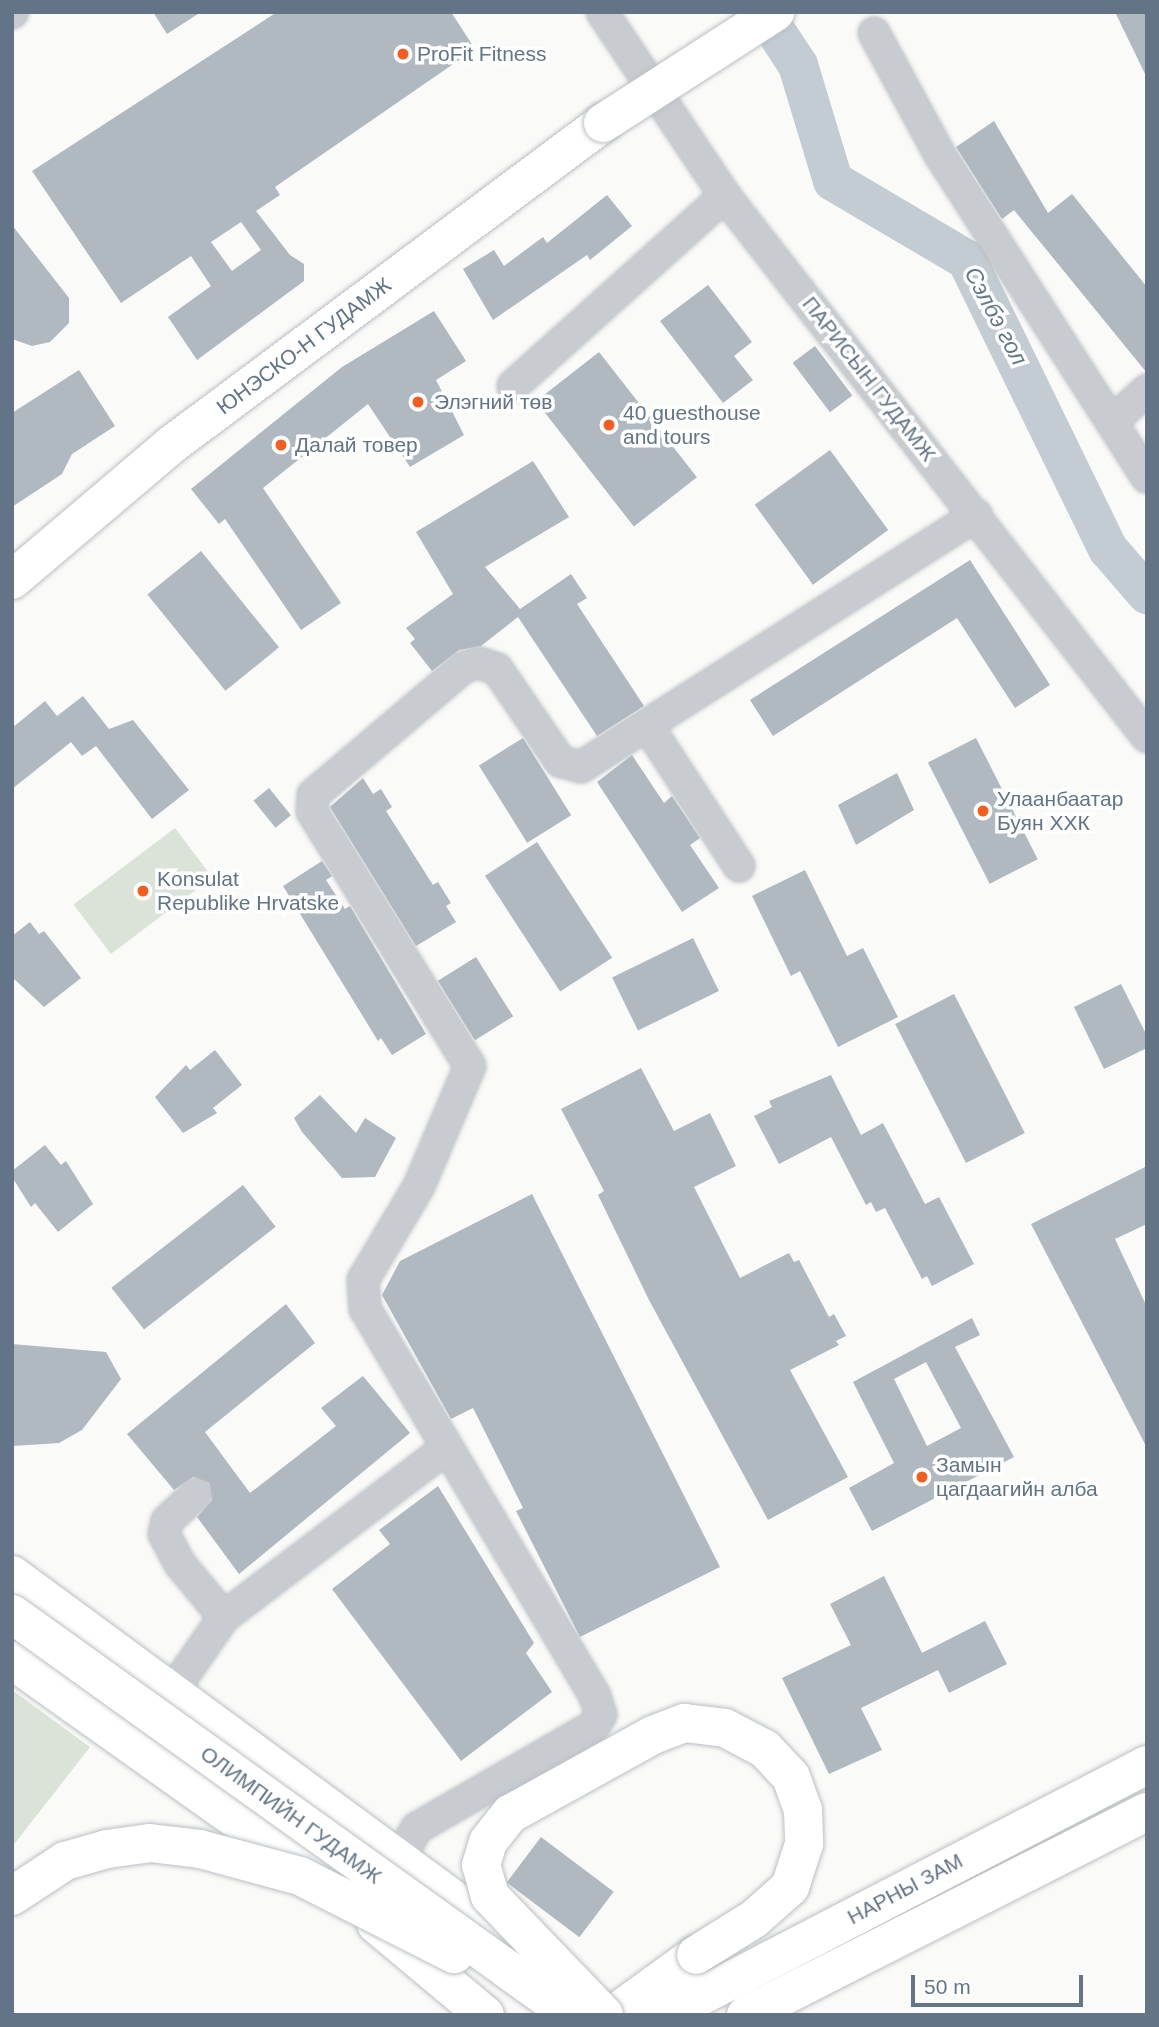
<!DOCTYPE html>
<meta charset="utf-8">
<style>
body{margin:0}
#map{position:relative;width:1159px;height:2027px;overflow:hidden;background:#fafaf8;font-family:Arial,sans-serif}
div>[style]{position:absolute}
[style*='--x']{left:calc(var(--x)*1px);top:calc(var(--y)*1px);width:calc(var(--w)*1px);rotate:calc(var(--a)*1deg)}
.green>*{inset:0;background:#dbe2d8;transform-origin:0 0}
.river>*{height:40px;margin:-20px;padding:0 20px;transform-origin:20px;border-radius:20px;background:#c2ccd2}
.building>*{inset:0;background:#b0b8c0;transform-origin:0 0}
.roads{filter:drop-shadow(0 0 2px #babfc3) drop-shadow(0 0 2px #babfc3)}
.minor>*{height:30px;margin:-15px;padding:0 15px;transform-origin:15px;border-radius:15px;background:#c8ccd0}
.major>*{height:38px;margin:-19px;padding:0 19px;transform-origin:19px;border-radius:19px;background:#fff}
.bridges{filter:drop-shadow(0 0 2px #babfc3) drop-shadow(0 0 2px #babfc3)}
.major-bridge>*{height:38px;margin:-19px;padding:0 19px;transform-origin:19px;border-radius:19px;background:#fff}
.dots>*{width:19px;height:19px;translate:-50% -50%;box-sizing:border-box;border:4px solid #fff;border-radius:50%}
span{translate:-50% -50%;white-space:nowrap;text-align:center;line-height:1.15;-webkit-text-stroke:7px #fff;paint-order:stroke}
.poi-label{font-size:21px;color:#627486}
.left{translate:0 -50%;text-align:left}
.street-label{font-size:21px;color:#627486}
.water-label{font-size:23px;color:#627a86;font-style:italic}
.frame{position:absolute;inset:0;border:14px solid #627486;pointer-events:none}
.scale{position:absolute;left:911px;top:1975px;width:172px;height:32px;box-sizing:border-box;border:4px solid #627486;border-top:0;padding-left:9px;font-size:21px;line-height:24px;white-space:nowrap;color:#627486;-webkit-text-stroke:5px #fff;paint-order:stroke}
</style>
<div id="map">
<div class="green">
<i style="left:175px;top:828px;width:62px;height:127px;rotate:53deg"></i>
<i style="clip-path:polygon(12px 1690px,90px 1747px,12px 1847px)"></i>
</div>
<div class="river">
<i style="--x:763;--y:12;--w:64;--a:56.6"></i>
<i style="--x:798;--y:65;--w:121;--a:73.2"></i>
<i style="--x:833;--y:181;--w:156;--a:30.5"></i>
<i style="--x:967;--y:260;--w:322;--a:64"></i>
<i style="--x:1108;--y:549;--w:60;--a:49.1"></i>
</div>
<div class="building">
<i style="clip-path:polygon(153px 12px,201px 12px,167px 34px)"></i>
<i style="clip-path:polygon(evenodd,277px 12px,451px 12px,475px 49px,275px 187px,280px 195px,256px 211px,290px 255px,304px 264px,304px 281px,197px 360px,168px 317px,211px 286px,191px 256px,121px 303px,32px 171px,277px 12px,241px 222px,261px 250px,232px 271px,211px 242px,241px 222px)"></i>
<i style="clip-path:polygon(1115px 12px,1147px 12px,1147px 78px)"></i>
<i style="clip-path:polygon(994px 121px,1048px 213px,1072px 194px,1147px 287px,1147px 373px,1014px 210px,1002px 219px,956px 147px)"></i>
<i style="clip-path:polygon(607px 195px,632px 226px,590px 260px,587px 255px,493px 320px,463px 269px,494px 250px,504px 266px,543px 237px,547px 243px)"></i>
<i style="clip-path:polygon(12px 225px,69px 298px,69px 323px,50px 342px,32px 346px,12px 339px)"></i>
<i style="clip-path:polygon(708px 285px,752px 342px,734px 356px,753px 380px,723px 403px,660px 321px)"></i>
<i style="clip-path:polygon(434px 311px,466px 361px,436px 380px,464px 435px,410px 467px,368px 404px,263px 488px,341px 603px,301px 630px,225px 519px,219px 524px,191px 489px,342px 367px)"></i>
<i style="left:815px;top:346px;width:62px;height:28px;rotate:53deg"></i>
<i style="left:599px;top:352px;width:159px;height:80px;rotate:52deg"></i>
<i style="clip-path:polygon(79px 370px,115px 426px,72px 454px,62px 474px,12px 507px,12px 413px)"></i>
<i style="left:830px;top:450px;width:99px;height:93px;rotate:54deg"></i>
<i style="clip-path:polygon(533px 461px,569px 517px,485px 567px,520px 609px,571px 574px,587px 598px,577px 604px,644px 706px,597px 736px,518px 617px,481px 646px,459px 650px,432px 671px,410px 643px,415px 639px,406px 628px,453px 594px,416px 532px)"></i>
<i style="left:201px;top:551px;width:124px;height:69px;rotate:51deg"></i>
<i style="clip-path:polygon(970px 560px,1050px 685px,1015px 708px,957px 618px,773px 736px,750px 700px)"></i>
<i style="clip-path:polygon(83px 696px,109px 729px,133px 720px,189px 790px,152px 819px,96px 746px,82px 756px,71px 742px,12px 789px,12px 728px,45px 701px,57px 716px)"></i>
<i style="left:523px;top:738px;width:91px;height:52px;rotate:58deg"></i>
<i style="left:976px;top:738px;width:136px;height:54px;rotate:63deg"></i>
<i style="clip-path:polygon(632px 755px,664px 803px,672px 796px,700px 838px,690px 845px,719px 888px,682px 912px,597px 782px)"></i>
<i style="clip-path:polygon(897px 773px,914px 810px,856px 845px,838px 805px)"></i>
<i style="clip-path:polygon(363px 778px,373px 794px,381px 789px,392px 807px,386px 811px,433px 885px,438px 882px,451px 903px,446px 906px,456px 922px,416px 946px,330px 807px)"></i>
<i style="left:269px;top:788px;width:35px;height:20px;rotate:51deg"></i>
<i style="left:537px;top:842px;width:138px;height:62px;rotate:57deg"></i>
<i style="clip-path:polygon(322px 861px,332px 876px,326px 880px,345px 909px,350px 906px,426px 1034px,392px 1055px,381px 1038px,378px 1041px,283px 886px)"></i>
<i style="clip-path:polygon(805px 870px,847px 956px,863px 948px,898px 1017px,838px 1047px,800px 971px,791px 976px,752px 896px)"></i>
<i style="clip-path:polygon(30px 922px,39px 934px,44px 931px,81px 978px,44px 1007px,12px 977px,12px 936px)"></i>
<i style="left:693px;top:938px;width:59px;height:90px;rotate:64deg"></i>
<i style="left:476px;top:957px;width:70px;height:45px;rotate:58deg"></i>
<i style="clip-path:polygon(1121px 984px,1147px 1036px,1147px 1048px,1104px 1069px,1074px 1007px)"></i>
<i style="left:954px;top:994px;width:156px;height:66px;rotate:63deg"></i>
<i style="clip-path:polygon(215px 1050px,242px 1085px,213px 1108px,217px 1113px,183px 1133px,155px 1097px,186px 1065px,190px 1070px)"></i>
<i style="clip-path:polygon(641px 1068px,674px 1131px,710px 1113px,736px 1166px,694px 1187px,740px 1278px,789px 1253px,794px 1262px,799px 1260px,829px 1317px,834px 1314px,846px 1336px,836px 1341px,839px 1345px,790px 1370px,848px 1477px,768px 1520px,649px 1300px,598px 1195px,604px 1191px,561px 1109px)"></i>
<i style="clip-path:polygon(831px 1075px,861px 1135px,883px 1123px,925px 1204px,939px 1197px,974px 1264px,932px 1286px,927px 1276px,922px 1279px,885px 1208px,876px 1212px,871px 1202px,866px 1205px,831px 1137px,779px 1164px,754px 1116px,772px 1107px,769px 1101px)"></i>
<i style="clip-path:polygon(320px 1095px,356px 1133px,365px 1118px,396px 1138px,375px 1177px,342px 1178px,302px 1132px,294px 1118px)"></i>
<i style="clip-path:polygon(45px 1145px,61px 1165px,66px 1161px,93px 1204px,58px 1232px,35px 1203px,31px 1207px,12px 1177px,12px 1171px)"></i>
<i style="clip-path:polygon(1147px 1166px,1147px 1224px,1115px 1239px,1147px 1307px,1147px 1448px,1031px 1224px)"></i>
<i style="left:243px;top:1185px;width:53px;height:167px;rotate:52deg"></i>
<i style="clip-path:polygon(532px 1194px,720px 1567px,580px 1637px,516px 1511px,523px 1508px,473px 1408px,451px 1419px,382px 1295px,400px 1261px)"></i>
<i style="clip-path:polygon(286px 1304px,315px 1343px,205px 1432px,250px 1493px,336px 1426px,321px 1408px,363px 1376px,410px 1433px,239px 1574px,197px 1517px,212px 1500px,209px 1483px,193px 1477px,174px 1490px,127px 1434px)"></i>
<i style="clip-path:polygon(evenodd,972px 1318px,980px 1335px,955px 1347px,1014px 1457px,872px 1531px,849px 1488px,894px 1463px,853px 1382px,972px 1318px,926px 1362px,961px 1428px,927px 1446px,894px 1379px,926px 1362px)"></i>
<i style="clip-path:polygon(12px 1344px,106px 1352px,121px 1379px,82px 1430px,59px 1443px,12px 1446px)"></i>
<i style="clip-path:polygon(438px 1486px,534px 1643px,526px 1653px,552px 1692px,461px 1761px,332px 1589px,390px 1544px,379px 1530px)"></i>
<i style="clip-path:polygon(884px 1576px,922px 1653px,985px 1621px,1007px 1664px,949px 1693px,938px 1670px,861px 1708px,882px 1750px,829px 1774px,782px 1678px,851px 1645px,830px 1604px)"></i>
<i style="left:541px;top:1837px;width:91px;height:57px;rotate:37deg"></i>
</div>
<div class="roads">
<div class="minor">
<i style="--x:602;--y:12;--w:221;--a:56.2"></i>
<i style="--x:725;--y:196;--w:686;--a:52.04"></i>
<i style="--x:12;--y:13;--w:1;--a:-45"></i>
<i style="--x:874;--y:33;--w:139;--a:61.6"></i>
<i style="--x:940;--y:155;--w:383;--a:57.3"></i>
<i style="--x:513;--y:386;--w:285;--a:-41.9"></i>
<i style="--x:1113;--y:421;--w:46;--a:-42.4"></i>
<i style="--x:649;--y:728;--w:165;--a:56.9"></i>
<i style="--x:196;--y:1494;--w:40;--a:137"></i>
<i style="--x:167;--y:1521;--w:13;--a:103"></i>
<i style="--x:164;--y:1534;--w:34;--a:62"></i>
<i style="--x:180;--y:1564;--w:69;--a:50.3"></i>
<i style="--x:172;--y:1692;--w:91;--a:-55.3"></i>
<i style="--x:224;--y:1617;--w:280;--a:-37.2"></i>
<i style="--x:399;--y:1860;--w:37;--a:-61"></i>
<i style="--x:417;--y:1828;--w:204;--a:-30"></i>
<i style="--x:594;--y:1726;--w:13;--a:-58"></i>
<i style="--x:601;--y:1715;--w:20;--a:-108"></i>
<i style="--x:595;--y:1696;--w:450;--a:-120.7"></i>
<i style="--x:365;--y:1309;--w:29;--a:-94"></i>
<i style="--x:363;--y:1280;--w:109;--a:-59.2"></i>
<i style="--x:419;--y:1186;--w:130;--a:-67"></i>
<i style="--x:470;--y:1066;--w:300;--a:-121.8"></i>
<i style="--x:312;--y:811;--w:16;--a:-86"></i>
<i style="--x:313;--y:795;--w:198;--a:-40.3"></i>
<i style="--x:464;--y:667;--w:16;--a:-15"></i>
<i style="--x:479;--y:663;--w:19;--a:18"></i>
<i style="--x:497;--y:669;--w:112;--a:55.6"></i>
<i style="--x:560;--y:761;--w:22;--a:16"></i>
<i style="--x:581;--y:767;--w:469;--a:-32.5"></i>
</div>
<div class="major">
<i style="--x:12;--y:580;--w:209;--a:-40.3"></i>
<i style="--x:171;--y:445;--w:539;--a:-36.7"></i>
<i style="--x:12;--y:1575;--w:657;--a:36.33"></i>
<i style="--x:12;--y:1660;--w:379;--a:35.4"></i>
<i style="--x:376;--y:1924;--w:142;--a:39.9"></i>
<i style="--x:613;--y:2015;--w:102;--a:-35.9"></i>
<i style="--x:664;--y:2015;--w:544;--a:-27.37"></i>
<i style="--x:746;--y:2015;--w:449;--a:-26.9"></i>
</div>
</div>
<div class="bridges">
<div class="major-bridge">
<i style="--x:603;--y:123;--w:205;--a:-32.8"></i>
<i style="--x:12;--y:1614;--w:688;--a:35.65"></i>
<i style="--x:12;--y:1896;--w:64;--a:-33.4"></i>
<i style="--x:65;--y:1861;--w:44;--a:-15.9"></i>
<i style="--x:107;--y:1849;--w:43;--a:-7.9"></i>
<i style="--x:150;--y:1843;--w:50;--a:6.8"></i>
<i style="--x:200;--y:1849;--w:104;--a:15.1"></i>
<i style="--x:300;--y:1876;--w:173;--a:26.9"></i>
<i style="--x:604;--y:2015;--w:165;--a:-133.8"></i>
<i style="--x:490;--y:1896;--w:32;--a:-106"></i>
<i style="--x:481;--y:1865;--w:24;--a:-73"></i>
<i style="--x:488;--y:1842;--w:36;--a:-52"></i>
<i style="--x:510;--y:1814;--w:163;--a:-28.9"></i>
<i style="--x:653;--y:1735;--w:34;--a:-21"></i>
<i style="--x:685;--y:1723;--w:40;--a:7.1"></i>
<i style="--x:725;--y:1728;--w:45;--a:27.7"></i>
<i style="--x:765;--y:1749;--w:38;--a:47"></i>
<i style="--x:791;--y:1777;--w:35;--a:70"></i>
<i style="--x:803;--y:1810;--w:34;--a:88"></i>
<i style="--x:804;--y:1844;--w:45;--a:108"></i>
<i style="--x:790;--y:1887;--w:48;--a:138.4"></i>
<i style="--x:754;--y:1919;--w:68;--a:148.2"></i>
</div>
</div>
<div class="dots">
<i style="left:403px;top:54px;background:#f45d1d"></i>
<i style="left:418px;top:402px;background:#f45d1d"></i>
<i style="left:609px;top:425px;background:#f45d1d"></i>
<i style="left:281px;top:445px;background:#f45d1d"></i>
<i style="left:983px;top:811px;background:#f45d1d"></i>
<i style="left:143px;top:891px;background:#f45d1d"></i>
<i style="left:922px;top:1477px;background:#f45d1d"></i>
</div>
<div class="poi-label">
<span class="left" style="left:417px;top:54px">ProFit Fitness</span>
<span class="left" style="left:434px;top:402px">Элэгний төв</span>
<span class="left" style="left:623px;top:425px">40 guesthouse<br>and tours</span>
<span class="left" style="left:295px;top:445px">Далай товер</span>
<span class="left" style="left:997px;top:811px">Улаанбаатар<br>Буян ХХК</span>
<span class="left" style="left:157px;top:891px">Konsulat<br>Republike Hrvatske</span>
<span class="left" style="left:936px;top:1477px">Замын<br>цагдаагийн алба</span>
</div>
<div class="street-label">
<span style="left:304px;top:346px;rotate:-37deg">ЮНЭСКО-Н ГУДАМЖ</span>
<span style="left:869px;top:379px;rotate:52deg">ПАРИСЫН ГУДАМЖ</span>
<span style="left:291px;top:1815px;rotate:36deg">ОЛИМПИЙН ГУДАМЖ</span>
<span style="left:905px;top:1889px;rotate:-28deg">НАРНЫ ЗАМ</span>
</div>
<div class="water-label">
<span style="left:996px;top:316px;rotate:62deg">Сэлбэ гол</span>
</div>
<div class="frame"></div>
<div class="scale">50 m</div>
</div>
